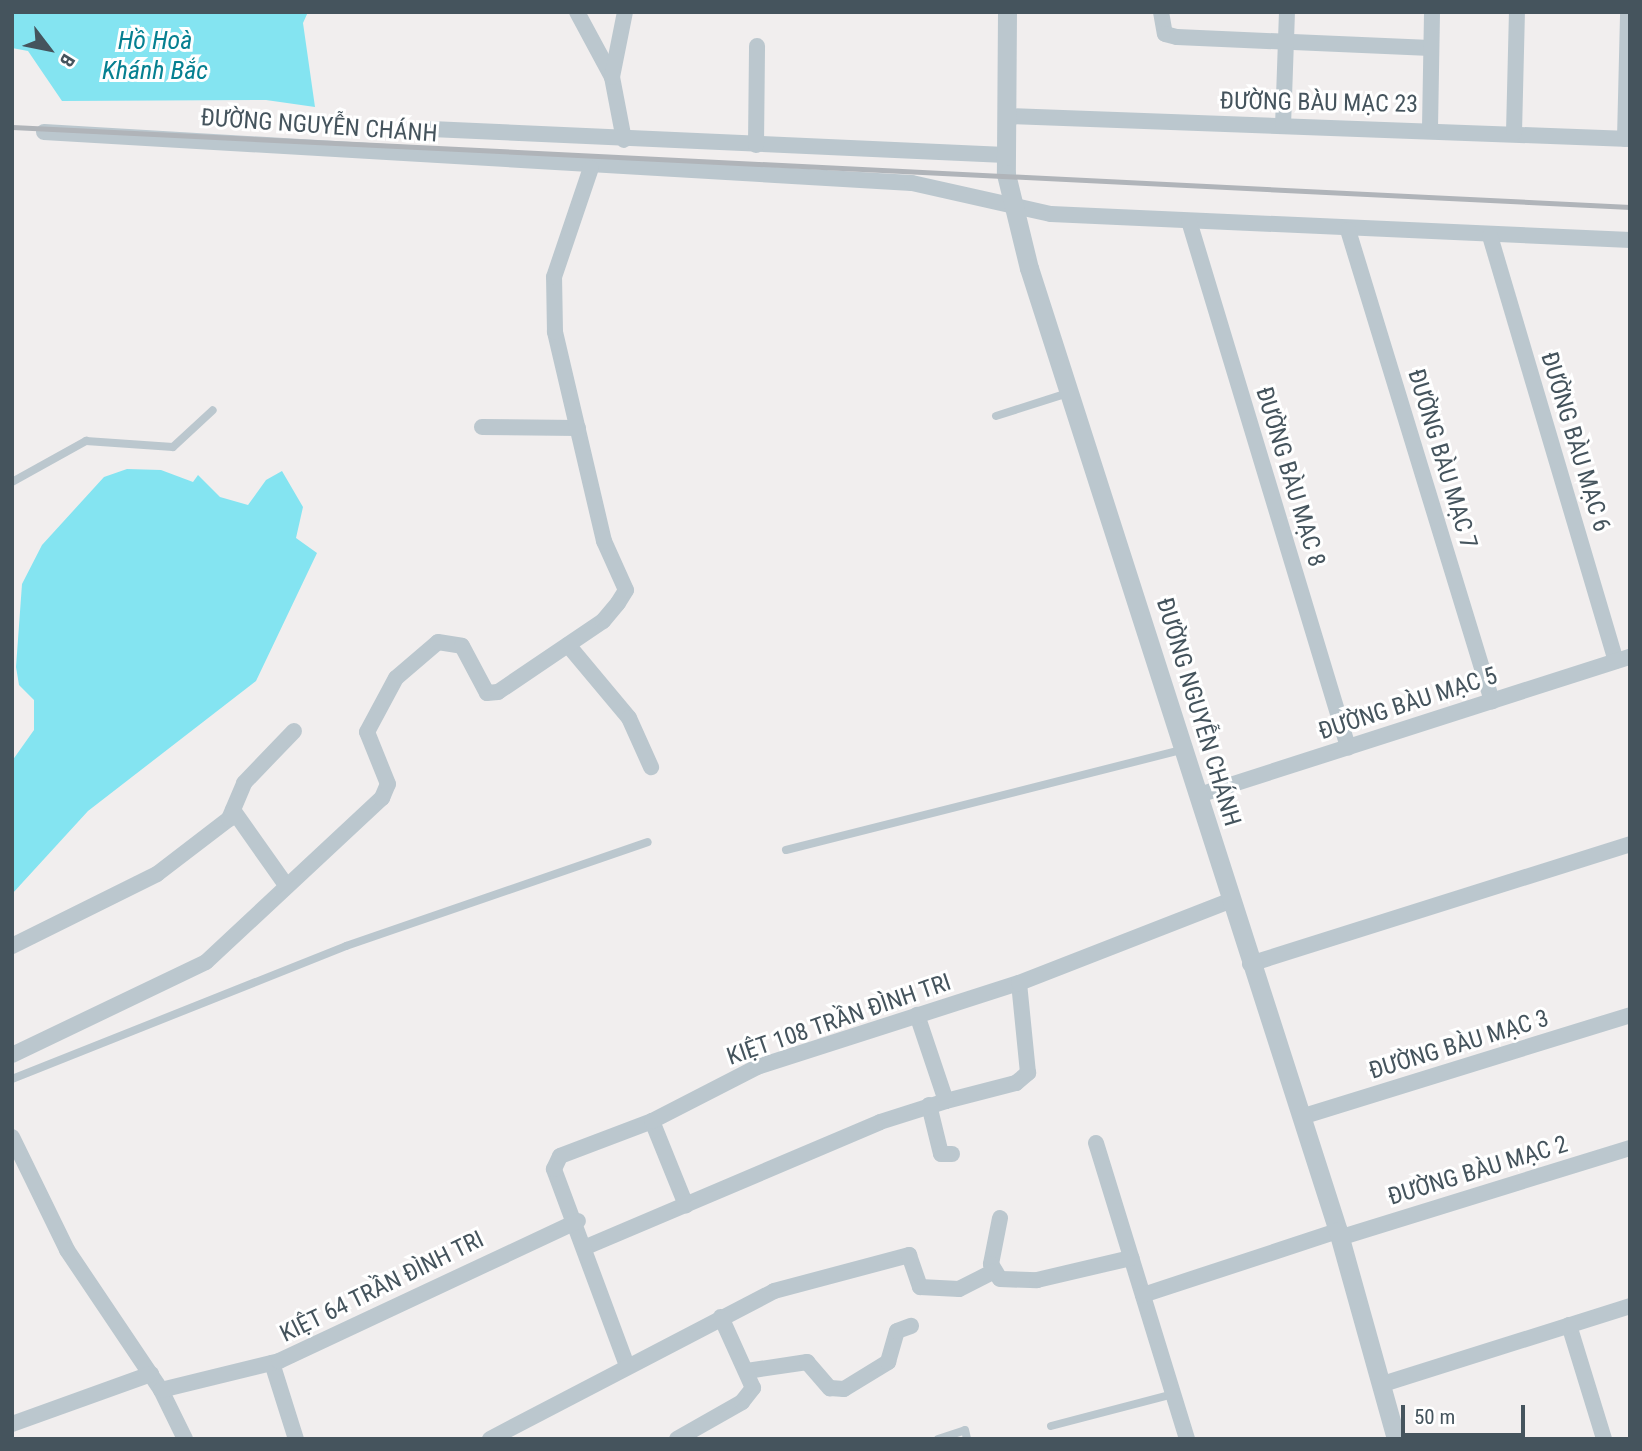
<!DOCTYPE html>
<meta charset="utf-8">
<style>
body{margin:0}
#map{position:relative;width:1642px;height:1451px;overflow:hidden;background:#f1eeee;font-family:"Roboto Condensed",sans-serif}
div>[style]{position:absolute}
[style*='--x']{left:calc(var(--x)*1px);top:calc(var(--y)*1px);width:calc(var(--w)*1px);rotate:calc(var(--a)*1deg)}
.water>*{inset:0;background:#84e4f1}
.service>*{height:8px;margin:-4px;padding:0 4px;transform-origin:4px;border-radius:4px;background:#bbc7ce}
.minor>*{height:16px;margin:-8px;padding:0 8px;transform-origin:8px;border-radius:8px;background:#bbc7ce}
.tertiary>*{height:19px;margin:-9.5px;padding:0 9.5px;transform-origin:9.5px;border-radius:9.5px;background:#bbc7ce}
.rail>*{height:5px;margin:-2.5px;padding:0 2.5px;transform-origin:2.5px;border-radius:2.5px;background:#b0b4b9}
span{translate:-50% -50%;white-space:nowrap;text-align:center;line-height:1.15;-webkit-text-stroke:6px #fff;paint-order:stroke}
.street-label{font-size:24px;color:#45545d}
.water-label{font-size:26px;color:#068091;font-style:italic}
.frame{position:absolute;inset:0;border:14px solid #45545d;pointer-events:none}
.north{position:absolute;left:14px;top:14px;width:70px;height:70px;-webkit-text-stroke:5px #fff;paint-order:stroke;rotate:122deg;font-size:19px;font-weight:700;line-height:28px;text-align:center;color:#45545d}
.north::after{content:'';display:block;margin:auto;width:24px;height:32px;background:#45545d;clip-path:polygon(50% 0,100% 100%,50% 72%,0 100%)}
.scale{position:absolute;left:1401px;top:1405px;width:124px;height:32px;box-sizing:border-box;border:4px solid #45545d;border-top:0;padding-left:9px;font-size:21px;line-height:24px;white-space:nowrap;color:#45545d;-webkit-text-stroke:5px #fff;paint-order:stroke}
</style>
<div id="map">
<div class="water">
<i style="clip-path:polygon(12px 12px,308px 12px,303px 23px,315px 107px,266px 100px,62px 101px,28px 51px,12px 48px)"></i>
<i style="clip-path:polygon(161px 470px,193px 482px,198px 475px,220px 497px,248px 505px,266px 480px,282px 471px,303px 507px,296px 538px,317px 553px,256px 681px,88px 811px,12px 894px,12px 761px,34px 730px,34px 700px,19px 685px,16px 667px,22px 584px,42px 545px,104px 477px,127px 469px)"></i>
</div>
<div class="service">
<i style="--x:996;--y:416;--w:76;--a:-17.7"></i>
<i style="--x:12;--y:482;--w:85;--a:-29"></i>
<i style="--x:86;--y:441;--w:87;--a:3.9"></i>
<i style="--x:173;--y:447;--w:54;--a:-42.8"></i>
<i style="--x:786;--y:850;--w:408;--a:-14.2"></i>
<i style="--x:12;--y:1079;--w:360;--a:-21.7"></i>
<i style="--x:346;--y:946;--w:319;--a:-19"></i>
<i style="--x:1051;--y:1426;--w:126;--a:-14.7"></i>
<i style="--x:938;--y:1439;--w:28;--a:-18"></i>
<i style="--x:965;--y:1430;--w:9;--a:77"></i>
</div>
<div class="minor">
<i style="--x:577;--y:12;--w:74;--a:61.7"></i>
<i style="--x:612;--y:77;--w:64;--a:79.2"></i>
<i style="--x:1161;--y:12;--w:22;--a:80"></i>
<i style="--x:1165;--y:34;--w:12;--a:14"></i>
<i style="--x:1177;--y:37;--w:254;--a:2.5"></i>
<i style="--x:612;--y:77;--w:66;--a:-78.7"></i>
<i style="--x:1006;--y:116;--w:624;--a:2.11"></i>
<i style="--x:1283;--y:126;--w:114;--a:-88"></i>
<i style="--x:1430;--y:128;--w:116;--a:-89"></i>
<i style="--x:431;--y:129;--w:575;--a:2.59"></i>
<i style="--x:44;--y:132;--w:869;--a:3.36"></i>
<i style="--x:912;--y:183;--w:142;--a:12.6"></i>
<i style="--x:1051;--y:214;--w:580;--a:2.57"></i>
<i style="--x:1514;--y:133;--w:121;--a:-88.6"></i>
<i style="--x:1625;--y:139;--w:127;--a:-88.6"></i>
<i style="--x:756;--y:145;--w:99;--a:-89.4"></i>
<i style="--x:1189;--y:221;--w:550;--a:73.18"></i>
<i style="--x:1348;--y:230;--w:493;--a:73"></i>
<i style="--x:1490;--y:236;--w:443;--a:73.5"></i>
<i style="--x:482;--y:427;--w:96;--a:0.6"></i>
<i style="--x:568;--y:645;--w:95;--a:50.1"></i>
<i style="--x:629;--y:718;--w:54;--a:65.8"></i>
<i style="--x:1199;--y:795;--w:453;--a:-17.8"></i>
<i style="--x:233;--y:810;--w:92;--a:54.8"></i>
<i style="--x:12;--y:946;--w:162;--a:-26.4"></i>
<i style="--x:157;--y:874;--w:91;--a:-37.4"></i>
<i style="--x:229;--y:819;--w:39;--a:-67"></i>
<i style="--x:244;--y:783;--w:72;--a:-46.1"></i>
<i style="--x:1250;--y:964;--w:398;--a:-17.5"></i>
<i style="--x:12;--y:1055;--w:215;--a:-25.6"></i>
<i style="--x:206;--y:962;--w:241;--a:-43"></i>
<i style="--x:382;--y:798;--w:15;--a:-67"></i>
<i style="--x:388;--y:784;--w:56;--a:-112"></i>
<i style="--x:367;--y:732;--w:61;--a:-61.8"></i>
<i style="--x:396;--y:678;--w:55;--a:-40.6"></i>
<i style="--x:438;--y:642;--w:24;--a:9"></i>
<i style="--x:462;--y:646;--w:53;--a:62"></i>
<i style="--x:487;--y:693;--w:11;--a:-5"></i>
<i style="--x:498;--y:692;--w:127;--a:-34.1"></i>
<i style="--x:603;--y:621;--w:23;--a:-50"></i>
<i style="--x:618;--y:603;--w:15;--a:-58"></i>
<i style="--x:626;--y:590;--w:54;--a:-114.2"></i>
<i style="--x:604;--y:541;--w:215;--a:-103.2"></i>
<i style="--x:555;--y:332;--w:55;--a:-91"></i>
<i style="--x:554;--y:277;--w:115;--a:-71.3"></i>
<i style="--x:946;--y:1101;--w:72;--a:-14.4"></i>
<i style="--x:1016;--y:1083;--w:16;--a:-40"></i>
<i style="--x:1028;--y:1073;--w:90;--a:-95.7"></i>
<i style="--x:929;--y:1105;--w:50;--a:76.2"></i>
<i style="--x:941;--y:1154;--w:11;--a:0"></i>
<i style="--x:1301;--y:1117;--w:344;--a:-17.2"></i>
<i style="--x:652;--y:1121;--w:91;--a:68"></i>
<i style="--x:12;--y:1137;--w:126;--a:64"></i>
<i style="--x:67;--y:1250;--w:169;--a:56.1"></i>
<i style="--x:161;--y:1390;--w:55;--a:63.9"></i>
<i style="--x:1096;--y:1143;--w:310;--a:72.9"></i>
<i style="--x:1000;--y:1218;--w:47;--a:101.1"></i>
<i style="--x:991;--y:1264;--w:17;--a:59"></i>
<i style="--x:1000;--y:1279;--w:37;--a:2"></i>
<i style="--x:1037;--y:1280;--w:97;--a:-13.2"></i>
<i style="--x:1339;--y:1238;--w:305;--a:-17.2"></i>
<i style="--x:586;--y:1247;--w:319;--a:-23"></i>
<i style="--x:880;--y:1122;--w:69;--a:-17.7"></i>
<i style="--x:946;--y:1101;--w:91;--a:-108.6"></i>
<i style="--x:1143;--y:1295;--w:205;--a:-18.2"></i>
<i style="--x:1569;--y:1325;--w:119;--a:72.9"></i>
<i style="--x:272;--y:1363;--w:80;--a:72.5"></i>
<i style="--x:626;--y:1363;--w:207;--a:-110.4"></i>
<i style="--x:554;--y:1169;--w:14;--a:-65"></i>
<i style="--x:560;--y:1156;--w:98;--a:-20.8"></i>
<i style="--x:652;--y:1121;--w:118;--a:-27.2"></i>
<i style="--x:757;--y:1067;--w:275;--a:-17.8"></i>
<i style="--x:1019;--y:983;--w:225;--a:-21.3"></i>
<i style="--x:747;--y:1371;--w:61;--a:-8.5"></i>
<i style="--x:807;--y:1362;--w:35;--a:49"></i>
<i style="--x:830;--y:1388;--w:14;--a:4"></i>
<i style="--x:844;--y:1389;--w:52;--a:-31.5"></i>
<i style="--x:888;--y:1362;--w:32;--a:-74"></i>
<i style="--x:897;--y:1331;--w:15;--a:-20"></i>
<i style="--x:1383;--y:1384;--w:259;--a:-17.5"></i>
<i style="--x:161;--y:1390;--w:122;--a:-13.8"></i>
<i style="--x:279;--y:1361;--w:330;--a:-25.1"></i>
<i style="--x:12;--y:1424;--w:148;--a:-19.8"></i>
<i style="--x:490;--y:1439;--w:320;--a:-27.5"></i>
<i style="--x:774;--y:1291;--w:140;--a:-14.9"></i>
<i style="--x:909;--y:1255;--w:34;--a:71"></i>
<i style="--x:920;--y:1287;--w:39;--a:3"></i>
<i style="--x:959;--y:1289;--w:38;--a:-27"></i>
<i style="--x:677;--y:1439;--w:75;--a:-29.6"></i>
<i style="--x:742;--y:1402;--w:18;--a:-52"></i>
<i style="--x:753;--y:1388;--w:78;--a:-114.3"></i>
</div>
<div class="tertiary">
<i style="--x:1007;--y:12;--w:162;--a:90.4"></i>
<i style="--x:1006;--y:174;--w:97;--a:76.3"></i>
<i style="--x:1029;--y:268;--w:1011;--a:72.21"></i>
<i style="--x:1338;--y:1231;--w:216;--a:74.4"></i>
</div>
<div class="rail">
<i style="--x:12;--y:127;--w:1620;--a:2.83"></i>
</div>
<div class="street-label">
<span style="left:1319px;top:103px;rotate:1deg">ĐƯỜNG BÀU MẠC 23</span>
<span style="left:319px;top:126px;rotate:4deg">ĐƯỜNG NGUYỄN CHÁNH</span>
<span style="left:1575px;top:442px;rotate:73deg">ĐƯỜNG BÀU MẠC 6</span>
<span style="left:1442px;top:459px;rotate:73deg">ĐƯỜNG BÀU MẠC 7</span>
<span style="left:1290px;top:477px;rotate:73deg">ĐƯỜNG BÀU MẠC 8</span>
<span style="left:1408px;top:704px;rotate:-18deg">ĐƯỜNG BÀU MẠC 5</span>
<span style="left:1198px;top:712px;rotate:73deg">ĐƯỜNG NGUYỄN CHÁNH</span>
<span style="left:839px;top:1020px;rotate:-19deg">KIỆT 108 TRẦN ĐÌNH TRI</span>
<span style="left:1459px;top:1045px;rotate:-17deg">ĐƯỜNG BÀU MẠC 3</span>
<span style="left:1478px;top:1171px;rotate:-17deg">ĐƯỜNG BÀU MẠC 2</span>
<span style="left:382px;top:1287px;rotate:-26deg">KIỆT 64 TRẦN ĐÌNH TRI</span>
</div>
<div class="water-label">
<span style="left:155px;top:56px">Hồ Hoà<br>Khánh Bắc</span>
</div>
<div class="frame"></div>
<div class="north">B</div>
<div class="scale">50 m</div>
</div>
